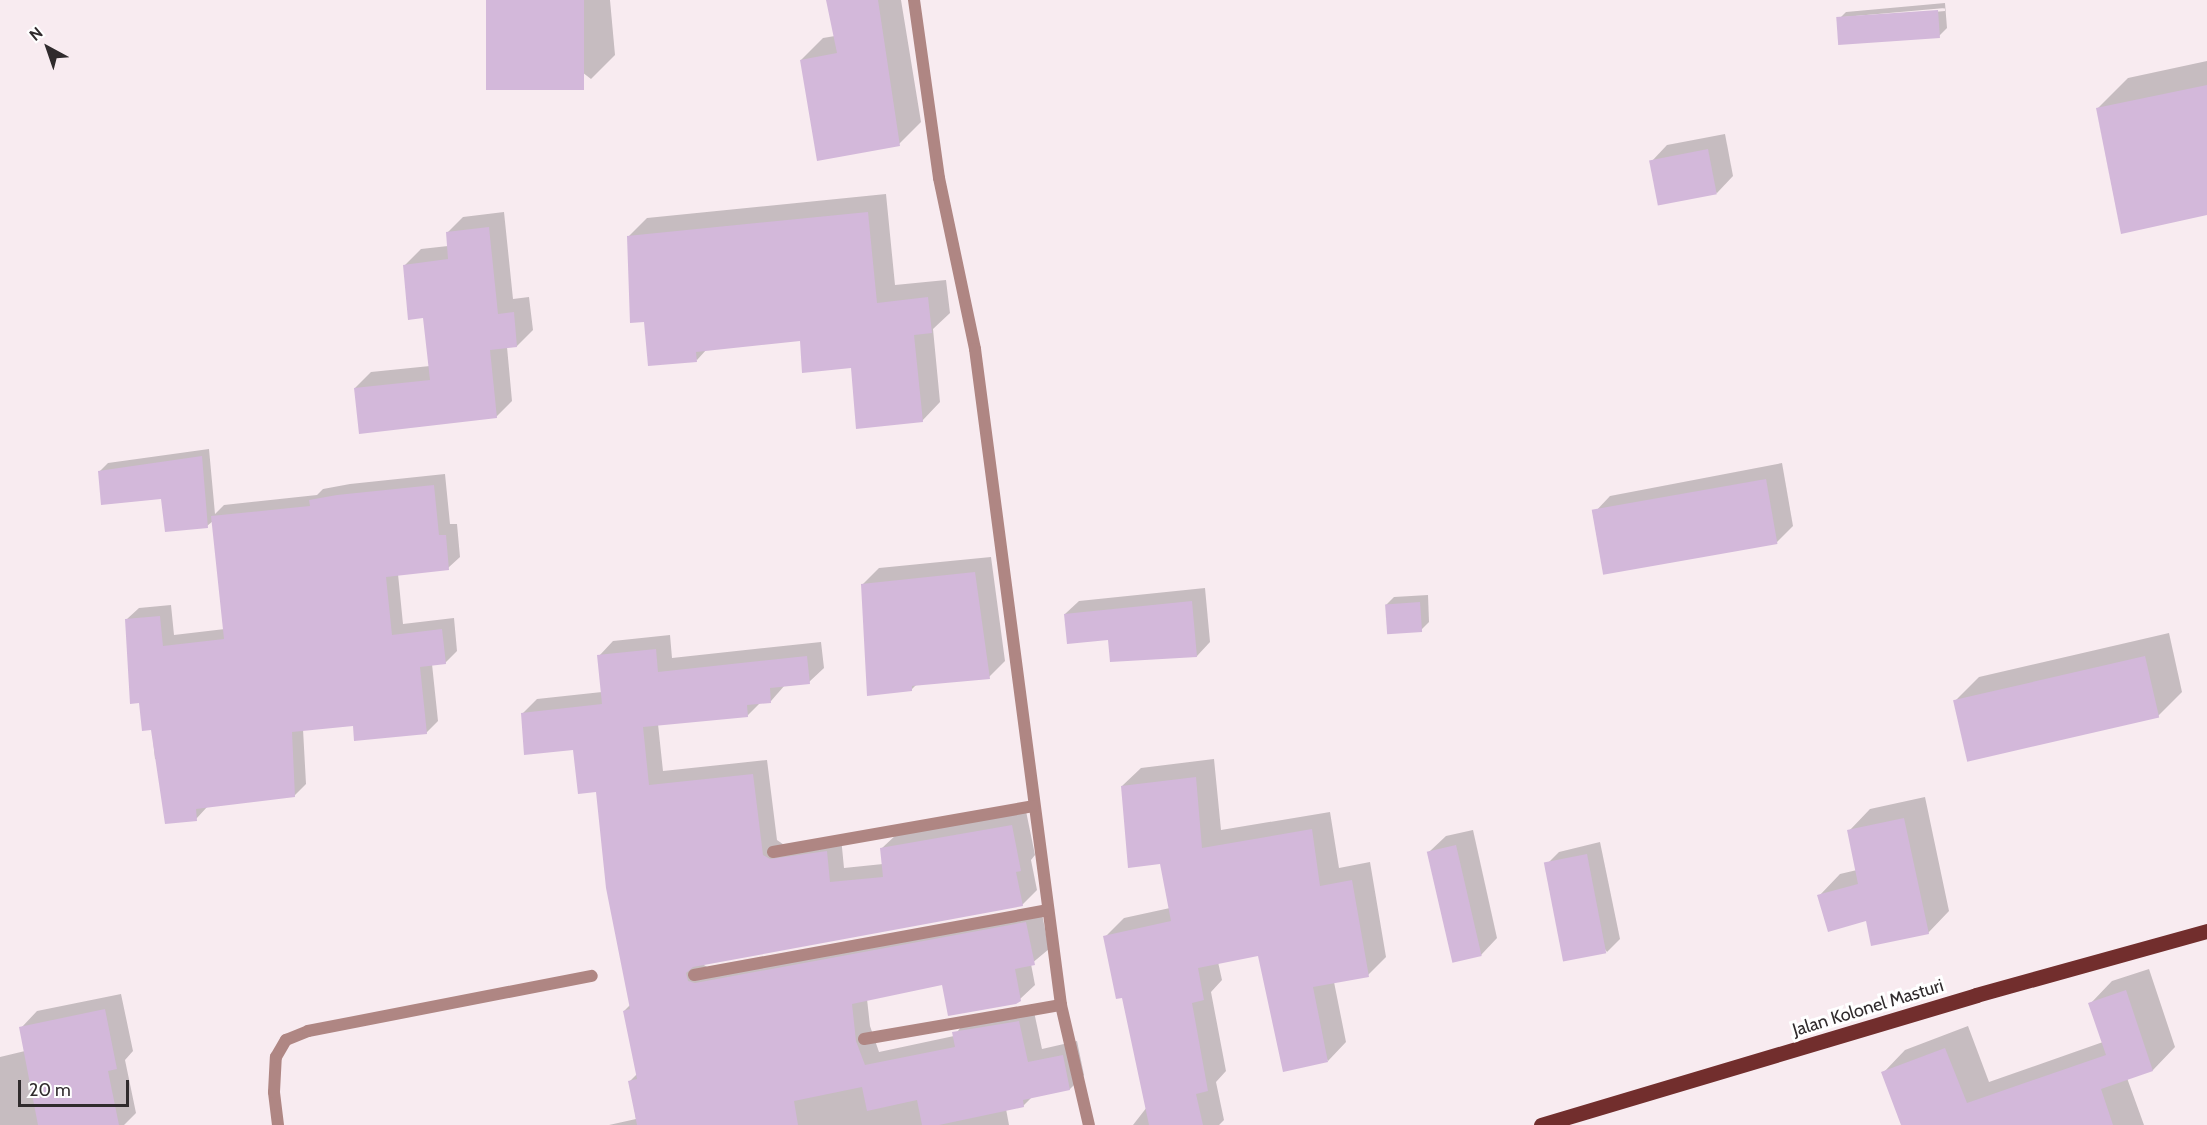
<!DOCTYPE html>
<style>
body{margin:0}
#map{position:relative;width:2207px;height:1125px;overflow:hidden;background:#f8ebf0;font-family:Cabin,sans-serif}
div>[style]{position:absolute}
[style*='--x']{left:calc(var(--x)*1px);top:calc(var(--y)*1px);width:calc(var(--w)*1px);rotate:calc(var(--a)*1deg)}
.shadow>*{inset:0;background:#0003}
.building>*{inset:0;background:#d3b8da;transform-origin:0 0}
.minor>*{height:12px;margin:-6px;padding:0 6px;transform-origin:6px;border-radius:6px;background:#af8683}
.primary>*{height:15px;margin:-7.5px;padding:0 7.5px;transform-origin:7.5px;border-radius:7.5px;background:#722e2d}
span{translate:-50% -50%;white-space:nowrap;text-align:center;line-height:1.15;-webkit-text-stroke:6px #fff;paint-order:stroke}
.street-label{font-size:18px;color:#302b2d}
.north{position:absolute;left:18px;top:18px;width:60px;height:60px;-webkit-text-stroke:4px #fff;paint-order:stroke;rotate:320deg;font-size:16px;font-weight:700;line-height:24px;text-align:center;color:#302b2d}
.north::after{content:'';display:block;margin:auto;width:21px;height:27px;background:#302b2d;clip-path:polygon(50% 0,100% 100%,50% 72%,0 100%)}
.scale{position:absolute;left:18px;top:1080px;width:111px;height:27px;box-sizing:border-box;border:3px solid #302b2d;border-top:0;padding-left:8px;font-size:18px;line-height:21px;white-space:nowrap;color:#302b2d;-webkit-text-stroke:4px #fff;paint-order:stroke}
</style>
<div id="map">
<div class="shadow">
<i style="clip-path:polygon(488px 0,610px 0,615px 55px,591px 79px)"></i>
<i style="clip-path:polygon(828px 0,901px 0,921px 122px,899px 144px,801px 60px,823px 38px,835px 36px)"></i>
<i style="clip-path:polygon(evenodd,1945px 3px,1947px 28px,1939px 36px,1838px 20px,1846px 12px,1945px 3px,1945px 8px,1945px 11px,1844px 20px,1844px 17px,1945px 8px)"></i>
<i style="clip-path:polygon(2207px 61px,2207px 214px,2097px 109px,2128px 78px)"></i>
<i style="clip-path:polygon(1725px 134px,1733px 176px,1717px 193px,1651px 162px,1667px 145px)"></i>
<i style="clip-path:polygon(886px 194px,895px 285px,946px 280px,950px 313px,933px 329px,940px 402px,922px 421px,852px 367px,801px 340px,707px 349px,697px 360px,646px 320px,628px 237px,647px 218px)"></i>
<i style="clip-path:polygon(504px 212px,513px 299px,529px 297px,533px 330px,517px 346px,507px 347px,512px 401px,496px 417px,355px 388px,371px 372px,430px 366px,424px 316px,405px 265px,421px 249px,448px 246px,447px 233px,463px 217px)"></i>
<i style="clip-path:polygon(209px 449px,215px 514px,224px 505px,317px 495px,323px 489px,350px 484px,445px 474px,450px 524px,457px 524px,460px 557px,448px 568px,398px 574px,403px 624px,454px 618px,457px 651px,445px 663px,432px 664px,438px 721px,426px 733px,354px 724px,303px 729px,306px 784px,294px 796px,208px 806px,196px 819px,160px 758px,155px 759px,152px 729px,127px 619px,139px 608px,171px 605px,174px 635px,225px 629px,213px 521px,207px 526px,163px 497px,100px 471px,108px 463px)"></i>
<i style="clip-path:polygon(1782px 463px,1793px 526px,1776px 543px,1594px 513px,1610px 496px)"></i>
<i style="clip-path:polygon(991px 557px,1005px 661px,989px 677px,917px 684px,911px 690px,862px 585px,879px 568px)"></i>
<i style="clip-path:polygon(1205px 588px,1210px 642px,1197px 656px,1065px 614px,1079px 601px)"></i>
<i style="clip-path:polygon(1428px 595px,1429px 622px,1421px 630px,1386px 605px,1394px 597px)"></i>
<i style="clip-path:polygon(2169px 633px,2182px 692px,2158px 716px,1955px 701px,1979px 677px)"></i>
<i style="clip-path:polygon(670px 635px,672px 658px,821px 642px,824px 668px,809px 682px,785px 685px,771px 701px,761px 702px,747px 716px,658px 724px,663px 771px,767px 760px,777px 840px,787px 847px,841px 837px,844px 868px,883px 864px,882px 848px,897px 834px,1026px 811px,1035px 855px,1031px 860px,1037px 890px,1022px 905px,702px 964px,711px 969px,1041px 909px,1049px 949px,1031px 964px,1035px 985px,1020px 999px,943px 983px,867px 999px,870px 1026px,879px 1052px,954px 1036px,968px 1018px,1033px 1007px,1042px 1049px,1077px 1041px,1084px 1075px,1070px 1089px,1032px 1097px,1023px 1106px,1006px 1109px,1009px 1125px,609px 1125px,636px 1119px,630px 1081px,637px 1074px,624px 1011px,631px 1004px,597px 790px,575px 748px,522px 714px,537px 699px,602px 692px,599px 656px,613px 641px)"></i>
<i style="clip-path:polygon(1214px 759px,1221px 830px,1330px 812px,1339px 868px,1370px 862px,1386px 957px,1368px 975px,1334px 982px,1346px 1042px,1328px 1061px,1259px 954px,1218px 962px,1222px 980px,1211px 992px,1226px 1071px,1216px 1082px,1224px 1120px,1219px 1125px,1133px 1125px,1147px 1107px,1123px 996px,1105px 937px,1124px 918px,1170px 908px,1161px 863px,1122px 786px,1141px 768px)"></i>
<i style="clip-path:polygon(1925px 797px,1949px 911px,1928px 933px,1867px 920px,1819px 896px,1840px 874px,1857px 870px,1849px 831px,1870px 809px)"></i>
<i style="clip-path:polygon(1473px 830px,1497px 938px,1481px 955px,1429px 852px,1446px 836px)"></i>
<i style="clip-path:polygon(1600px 842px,1620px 939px,1607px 952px,1545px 866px,1559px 852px)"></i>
<i style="clip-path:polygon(2149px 969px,2175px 1047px,2153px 1070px,2127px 1078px,2144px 1125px,1903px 1125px,1883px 1073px,1905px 1050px,1968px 1026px,1989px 1082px,2103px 1042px,2090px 1004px,2112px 981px)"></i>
<i style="clip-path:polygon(121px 994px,133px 1051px,125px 1060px,136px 1113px,124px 1125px,0 1125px,0 1057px,25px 1051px,21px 1028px,37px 1011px)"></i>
</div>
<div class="building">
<i style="left:486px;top:0;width:98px;height:90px"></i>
<i style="clip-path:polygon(826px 0,878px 0,900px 146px,817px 161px,800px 60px,837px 53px)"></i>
<i style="left:1938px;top:10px;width:28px;height:102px;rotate:86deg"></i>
<i style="clip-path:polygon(2207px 85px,2207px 215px,2121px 234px,2096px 108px)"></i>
<i style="left:1708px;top:149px;width:46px;height:60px;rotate:79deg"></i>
<i style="clip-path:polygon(868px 212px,877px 303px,928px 297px,932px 333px,914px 335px,923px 422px,856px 429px,851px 368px,802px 373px,800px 341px,696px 352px,697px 362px,648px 366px,644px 322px,630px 323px,627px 236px)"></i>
<i style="clip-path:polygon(489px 227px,498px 314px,514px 312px,517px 347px,490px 350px,497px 418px,359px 434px,354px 388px,430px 380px,423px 318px,408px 320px,403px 265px,448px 259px,446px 232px)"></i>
<i style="clip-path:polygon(202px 456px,208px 528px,165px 532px,161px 499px,101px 505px,98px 471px)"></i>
<i style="left:1766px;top:479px;width:66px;height:177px;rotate:80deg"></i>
<i style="clip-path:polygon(434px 485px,439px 535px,446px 535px,449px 570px,386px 577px,392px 635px,442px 629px,446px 664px,420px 667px,427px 734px,354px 741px,353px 726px,292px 732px,295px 797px,196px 809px,197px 821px,165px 824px,151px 730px,142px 731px,139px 703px,130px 704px,125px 619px,160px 616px,163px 646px,224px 639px,211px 516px,310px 506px,309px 500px,337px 495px)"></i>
<i style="clip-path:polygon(975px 572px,990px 679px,912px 686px,912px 691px,867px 696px,861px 584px)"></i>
<i style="clip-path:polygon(1192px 601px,1197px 657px,1110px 662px,1108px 640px,1067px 644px,1064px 614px)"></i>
<i style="left:1420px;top:602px;width:30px;height:35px;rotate:86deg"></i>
<i style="clip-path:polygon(656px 649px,658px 672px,807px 656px,810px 684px,770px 688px,771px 703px,747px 705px,748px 717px,643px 727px,649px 785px,753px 774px,763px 855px,770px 859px,827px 851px,830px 882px,883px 877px,880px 848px,1012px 825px,1021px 871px,1016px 872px,1023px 906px,693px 967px,686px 973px,688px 981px,695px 983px,1026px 922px,1035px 965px,1015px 969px,1021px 1001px,1016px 1004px,948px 1016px,942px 985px,852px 1004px,856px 1041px,865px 1065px,955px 1047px,952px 1032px,1019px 1021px,1028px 1062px,1063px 1055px,1070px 1090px,1023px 1100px,1024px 1107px,939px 1125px,922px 1125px,917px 1100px,867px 1111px,862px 1087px,794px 1101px,798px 1125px,637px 1125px,628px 1081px,637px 1079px,623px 1011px,630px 1009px,606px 888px,596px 792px,578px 794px,573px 750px,524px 755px,521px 713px,602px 704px,597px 655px)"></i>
<i style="left:2145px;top:656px;width:63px;height:197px;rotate:77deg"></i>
<i style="clip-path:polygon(1196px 777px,1202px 848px,1312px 829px,1320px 886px,1352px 880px,1369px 977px,1313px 987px,1328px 1062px,1283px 1072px,1258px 956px,1198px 968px,1204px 1000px,1192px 1003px,1208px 1091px,1196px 1094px,1203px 1125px,1149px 1125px,1122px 998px,1116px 999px,1103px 936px,1171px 921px,1160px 864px,1128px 868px,1121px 786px)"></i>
<i style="clip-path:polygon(1904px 818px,1929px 934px,1871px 946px,1866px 921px,1828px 932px,1817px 895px,1858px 884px,1847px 830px)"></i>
<i style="left:1456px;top:845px;width:114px;height:30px;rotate:77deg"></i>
<i style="left:1587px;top:854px;width:101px;height:44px;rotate:79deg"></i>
<i style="clip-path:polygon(2126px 990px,2153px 1071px,2101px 1089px,2113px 1125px,1901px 1125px,1881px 1072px,1945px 1048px,1967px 1103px,2106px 1055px,2088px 1003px)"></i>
<i style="clip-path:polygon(105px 1009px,117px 1069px,108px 1071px,119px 1125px,38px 1125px,19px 1027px)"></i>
</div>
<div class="minor">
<i style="--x:914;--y:0;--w:180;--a:82"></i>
<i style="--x:939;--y:178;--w:175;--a:78.1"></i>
<i style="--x:975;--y:349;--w:662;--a:82.53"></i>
<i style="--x:1061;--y:1005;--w:123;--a:76.9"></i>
<i style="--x:773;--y:852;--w:264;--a:-10"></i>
<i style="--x:694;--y:975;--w:360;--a:-10.4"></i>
<i style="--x:864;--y:1039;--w:200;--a:-9.8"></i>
<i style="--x:278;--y:1125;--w:33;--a:-97"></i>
<i style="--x:274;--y:1092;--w:35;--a:-87"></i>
<i style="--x:276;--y:1057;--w:20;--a:-60"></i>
<i style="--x:286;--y:1040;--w:24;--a:-22"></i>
<i style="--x:308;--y:1031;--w:289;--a:-11"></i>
</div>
<div class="primary">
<i style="--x:1541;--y:1125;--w:454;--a:-16.6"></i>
<i style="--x:1976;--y:995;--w:240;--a:-15.5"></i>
</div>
<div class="street-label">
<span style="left:1868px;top:1008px;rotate:-17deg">Jalan Kolonel Masturi</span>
</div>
<div class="north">N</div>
<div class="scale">20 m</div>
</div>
